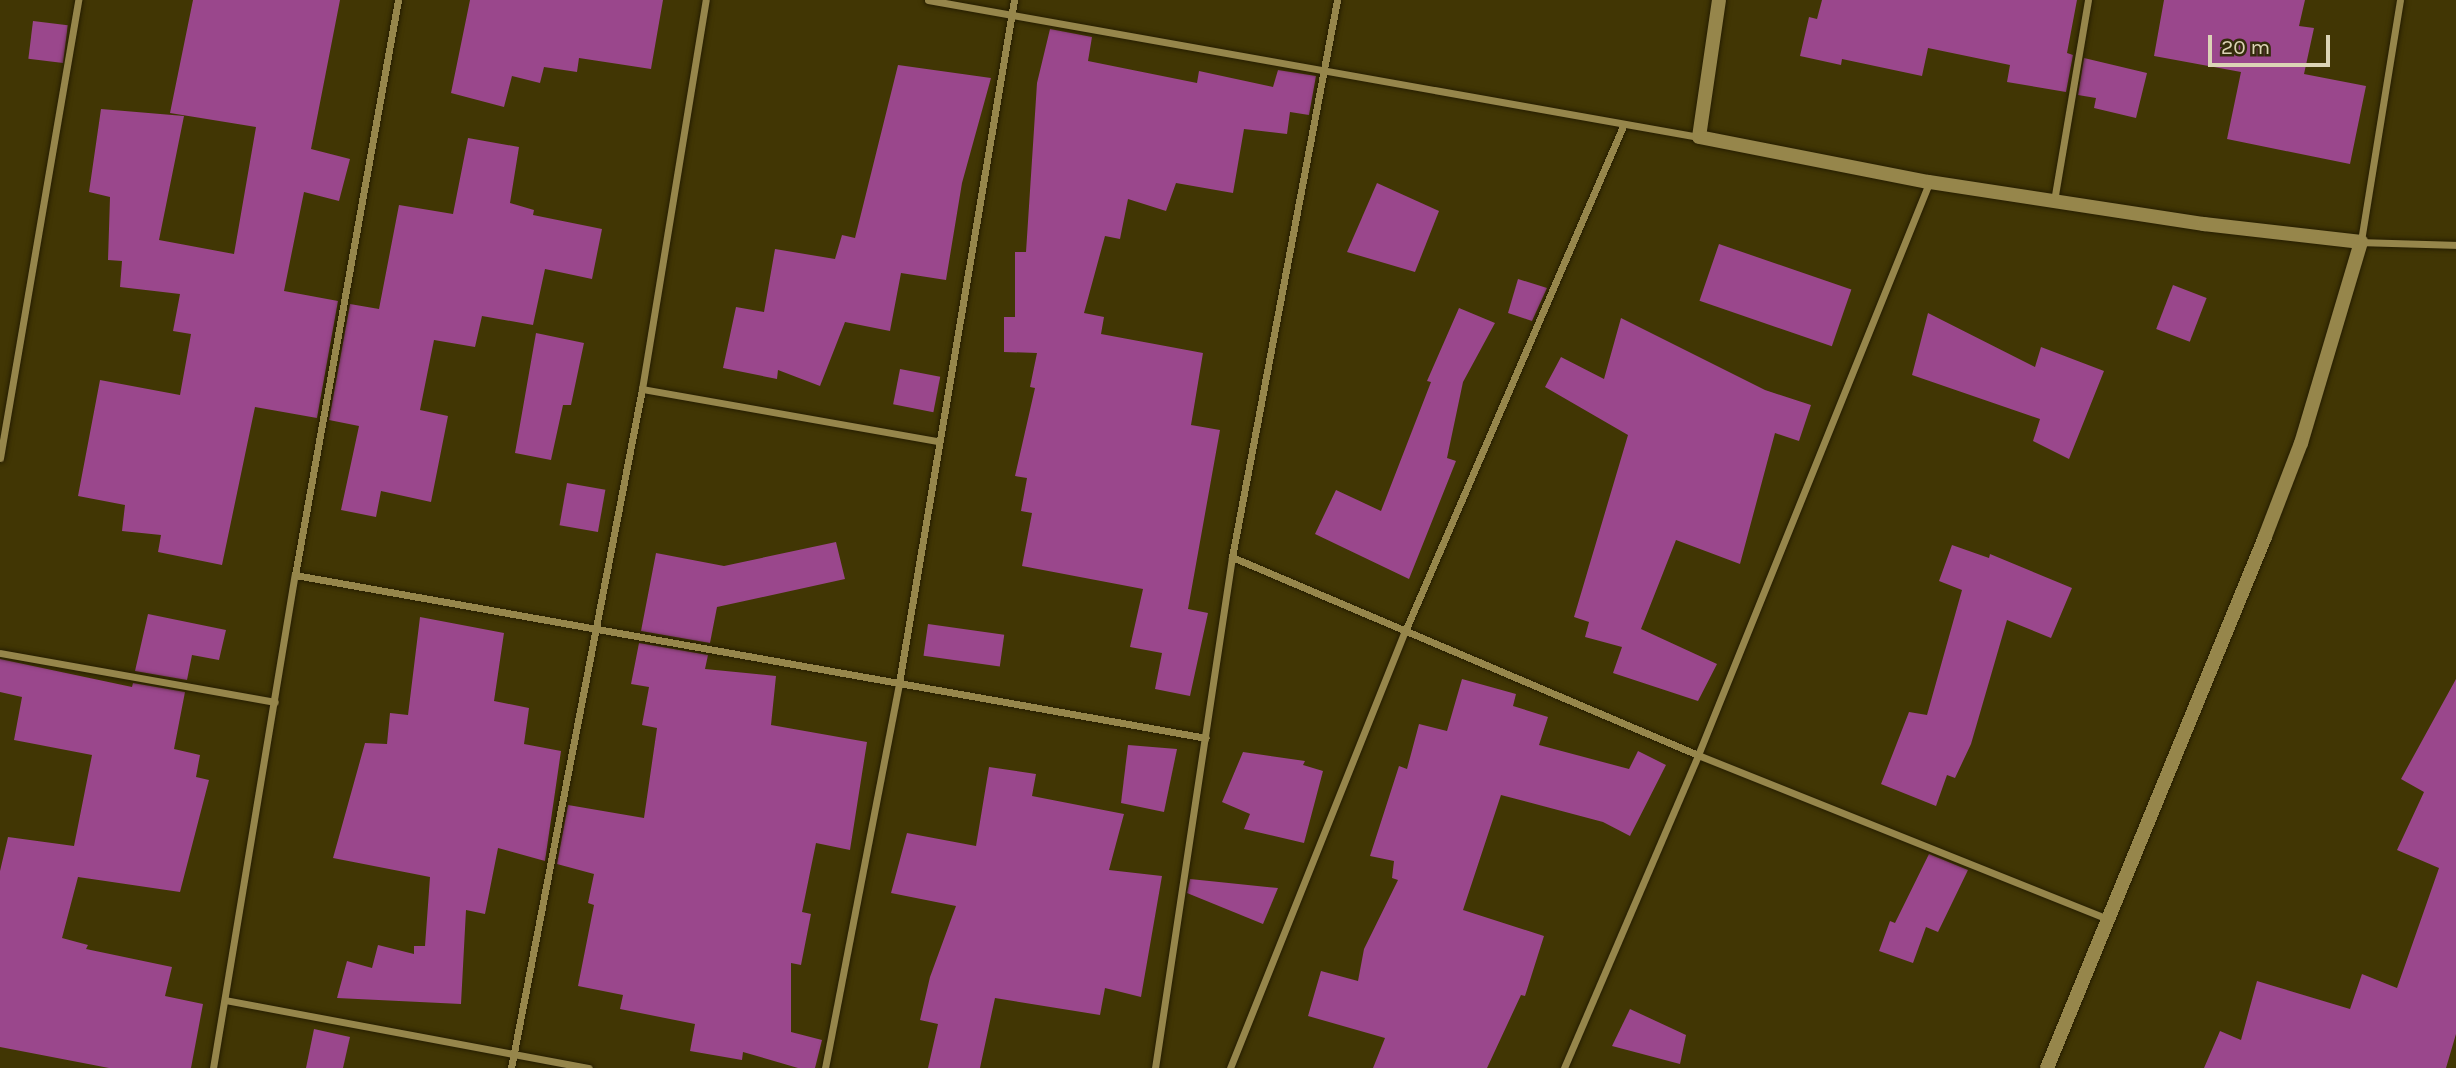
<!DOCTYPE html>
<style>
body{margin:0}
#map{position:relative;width:2456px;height:1068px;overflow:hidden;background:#413604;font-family:Karla,sans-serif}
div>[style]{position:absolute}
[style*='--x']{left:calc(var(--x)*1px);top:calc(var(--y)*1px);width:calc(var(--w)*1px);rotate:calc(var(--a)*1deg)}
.building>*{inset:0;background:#9a478c;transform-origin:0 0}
.roads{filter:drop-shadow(0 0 2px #251d00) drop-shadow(0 0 2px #251d00)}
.street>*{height:7px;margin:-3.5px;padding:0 3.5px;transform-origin:3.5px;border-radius:3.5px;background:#96864b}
.secondary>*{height:14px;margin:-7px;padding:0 7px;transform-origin:7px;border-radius:7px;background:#96864b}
span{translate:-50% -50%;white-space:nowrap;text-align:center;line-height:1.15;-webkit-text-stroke:7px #342c0c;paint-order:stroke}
.scale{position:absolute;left:2208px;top:35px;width:122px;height:32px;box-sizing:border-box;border:4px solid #dcd4b6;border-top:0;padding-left:9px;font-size:21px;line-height:24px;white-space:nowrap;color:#dcd4b6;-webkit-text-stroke:5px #342c0c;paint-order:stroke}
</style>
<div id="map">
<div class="building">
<i style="clip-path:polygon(193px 0,340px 0,311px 149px,350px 159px,339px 201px,304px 192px,284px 291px,338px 301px,317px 418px,255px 407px,222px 565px,158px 552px,161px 535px,122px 531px,125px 505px,78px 496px,100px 380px,180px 395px,191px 334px,173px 331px,180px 294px,120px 287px,122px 261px,108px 260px,110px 197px,89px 192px,101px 109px,184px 116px,159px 240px,234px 254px,256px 127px,170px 113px)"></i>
<i style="clip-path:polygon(470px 0,663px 0,651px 69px,579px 58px,577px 72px,544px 67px,540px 83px,512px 76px,504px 107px,451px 93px)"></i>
<i style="clip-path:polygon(1822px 0,2077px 0,2067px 53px,2073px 55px,2066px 92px,2007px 82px,2010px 65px,1928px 48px,1922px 76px,1842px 59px,1841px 65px,1800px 56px,1809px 17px,1817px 19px)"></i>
<i style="clip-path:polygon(2164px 0,2305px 0,2299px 26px,2314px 28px,2304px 74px,2366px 86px,2350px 164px,2227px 139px,2241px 72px,2154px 56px)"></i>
<i style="left:33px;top:21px;width:35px;height:38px;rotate:7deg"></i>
<i style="clip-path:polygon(1050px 29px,1092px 37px,1088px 61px,1197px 83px,1199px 71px,1273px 87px,1278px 70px,1316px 76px,1309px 115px,1290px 112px,1287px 134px,1244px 129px,1233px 193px,1176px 183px,1166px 211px,1128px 199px,1120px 239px,1105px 236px,1084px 313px,1104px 317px,1101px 334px,1203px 353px,1191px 425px,1220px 430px,1188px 609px,1208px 613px,1190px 696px,1155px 689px,1162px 653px,1130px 647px,1143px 589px,1022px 566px,1032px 513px,1021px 511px,1027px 478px,1015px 476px,1035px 388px,1030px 387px,1037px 353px,1004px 352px,1004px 317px,1015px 317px,1015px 252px,1026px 252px,1037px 83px)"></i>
<i style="clip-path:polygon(2084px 58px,2147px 73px,2136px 118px,2094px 108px,2096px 98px,2078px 95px)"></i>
<i style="clip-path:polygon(898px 65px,991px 78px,962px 183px,946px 280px,901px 273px,890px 331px,845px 322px,820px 386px,778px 370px,777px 379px,723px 368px,736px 307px,764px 312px,775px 249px,835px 259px,842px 235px,855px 238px)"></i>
<i style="clip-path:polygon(468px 138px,519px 147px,510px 203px,534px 210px,533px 215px,602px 229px,592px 279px,545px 269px,533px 325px,482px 316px,475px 347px,434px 340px,420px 410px,448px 416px,431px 502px,381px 491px,376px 517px,341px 510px,359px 426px,329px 420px,350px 304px,379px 309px,399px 205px,453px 214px)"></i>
<i style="clip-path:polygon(1377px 183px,1439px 211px,1415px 272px,1347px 252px)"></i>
<i style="left:1719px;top:244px;width:140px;height:60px;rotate:19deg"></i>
<i style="clip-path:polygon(1518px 279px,1547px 288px,1532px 321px,1508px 313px)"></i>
<i style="left:2173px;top:285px;width:36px;height:47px;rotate:21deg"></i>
<i style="clip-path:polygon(1459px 308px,1495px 323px,1463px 382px,1447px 458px,1456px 461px,1409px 579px,1315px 534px,1336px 490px,1381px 511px,1431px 382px,1427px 381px)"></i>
<i style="clip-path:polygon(1928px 313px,2035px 367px,2041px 347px,2104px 371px,2069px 459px,2033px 441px,2040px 419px,1912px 375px)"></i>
<i style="clip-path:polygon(1621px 318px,1765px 390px,1811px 405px,1799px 441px,1775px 433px,1740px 564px,1676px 540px,1641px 629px,1717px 664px,1698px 701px,1613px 673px,1622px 647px,1585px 637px,1589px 622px,1574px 617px,1628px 435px,1545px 387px,1561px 357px,1604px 379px)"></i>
<i style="clip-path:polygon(536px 333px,584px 343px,571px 405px,563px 405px,551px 460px,515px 453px)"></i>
<i style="left:900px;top:369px;width:41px;height:36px;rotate:11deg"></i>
<i style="left:567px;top:483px;width:39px;height:43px;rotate:10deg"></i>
<i style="clip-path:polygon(836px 542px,845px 579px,717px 607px,710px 643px,641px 631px,656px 553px,724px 566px)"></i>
<i style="clip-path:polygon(1952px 545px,1989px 558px,1990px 554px,2072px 588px,2051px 638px,2007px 620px,1971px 744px,1955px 778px,1947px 775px,1936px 806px,1881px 784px,1909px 712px,1927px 715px,1962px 590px,1939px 581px)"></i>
<i style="clip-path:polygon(148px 614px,226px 630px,219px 660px,192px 655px,187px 680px,135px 671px)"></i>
<i style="clip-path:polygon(420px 617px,504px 633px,494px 701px,529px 708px,524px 744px,561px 751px,545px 861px,498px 848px,485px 914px,466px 910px,461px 1004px,337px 998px,347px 961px,372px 968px,378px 945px,414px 954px,414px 946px,425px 946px,430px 877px,333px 858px,365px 743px,387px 744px,390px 713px,408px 715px)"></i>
<i style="left:928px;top:624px;width:77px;height:32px;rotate:8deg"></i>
<i style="clip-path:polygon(639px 643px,708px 655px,705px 669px,776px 676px,771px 725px,867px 742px,850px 850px,816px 843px,802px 912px,811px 914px,801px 965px,791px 963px,791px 1032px,822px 1040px,815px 1068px,798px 1068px,743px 1052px,742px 1060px,690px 1051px,695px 1024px,620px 1009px,623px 995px,578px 986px,594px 905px,588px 903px,594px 874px,557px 864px,568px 805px,644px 818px,657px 728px,642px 725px,649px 687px,631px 684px)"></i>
<i style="clip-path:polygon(0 659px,132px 687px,133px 683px,185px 692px,174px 749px,200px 755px,196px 777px,209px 780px,180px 892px,78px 877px,62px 938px,88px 945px,86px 949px,172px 967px,165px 996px,203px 1004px,191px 1068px,109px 1068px,0 1047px,0 871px,8px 837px,74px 846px,92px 755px,14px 740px,22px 697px,0 692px)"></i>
<i style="clip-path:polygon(1462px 679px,1516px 694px,1513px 706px,1548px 717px,1539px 745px,1629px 769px,1638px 751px,1666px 765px,1630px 836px,1603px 822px,1501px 795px,1463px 910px,1544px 936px,1525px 996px,1521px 995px,1487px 1068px,1373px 1068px,1385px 1038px,1308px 1016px,1321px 971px,1358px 981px,1364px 949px,1398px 880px,1392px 878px,1394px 861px,1370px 856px,1399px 766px,1407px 769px,1419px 724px,1447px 731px)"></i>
<i style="clip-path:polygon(2456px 679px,2456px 1034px,2446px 1068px,2204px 1068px,2220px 1031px,2241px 1040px,2257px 981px,2350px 1009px,2362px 974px,2397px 988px,2439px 868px,2397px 850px,2424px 792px,2401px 779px)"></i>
<i style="clip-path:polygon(1128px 745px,1177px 749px,1164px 812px,1121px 803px)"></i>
<i style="clip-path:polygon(1243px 752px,1305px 761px,1303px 765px,1323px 771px,1304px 843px,1244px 829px,1250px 814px,1222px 802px)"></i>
<i style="clip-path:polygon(989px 767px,1036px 774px,1032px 796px,1124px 814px,1109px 870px,1162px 876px,1141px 997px,1105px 988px,1100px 1015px,995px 998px,980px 1068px,928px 1068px,938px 1024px,920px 1020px,930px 977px,956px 906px,891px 893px,907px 833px,976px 846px)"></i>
<i style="clip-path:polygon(1929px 854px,1968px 870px,1938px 932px,1926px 927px,1913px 963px,1879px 951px,1890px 921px,1895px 923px)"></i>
<i style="clip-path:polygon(1190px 879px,1278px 888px,1263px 924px,1187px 893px)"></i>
<i style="clip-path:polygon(1630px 1009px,1686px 1035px,1680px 1064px,1612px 1046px)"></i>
<i style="clip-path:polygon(314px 1029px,350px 1037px,343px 1068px,306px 1068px)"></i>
</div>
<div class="roads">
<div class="street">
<i style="--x:928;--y:0;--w:783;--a:10.08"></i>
<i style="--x:2400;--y:0;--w:245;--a:99.2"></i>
<i style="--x:2361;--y:242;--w:95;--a:1.8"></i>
<i style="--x:2054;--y:201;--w:204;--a:-80.4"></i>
<i style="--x:642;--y:389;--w:301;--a:10"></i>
<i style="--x:0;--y:458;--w:465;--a:-80.3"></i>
<i style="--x:1232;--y:557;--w:506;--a:23.02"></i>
<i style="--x:1698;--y:755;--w:442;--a:21.8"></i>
<i style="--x:295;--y:575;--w:925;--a:10.14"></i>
<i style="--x:0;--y:653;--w:279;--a:10.1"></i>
<i style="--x:225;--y:1000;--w:370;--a:10.6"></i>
<i style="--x:213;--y:1068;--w:500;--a:-80.6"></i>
<i style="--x:295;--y:575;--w:584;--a:-79.84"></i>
<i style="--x:511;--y:1068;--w:692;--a:-79.08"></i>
<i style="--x:642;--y:389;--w:394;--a:-80.7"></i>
<i style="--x:825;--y:1068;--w:392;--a:-79.1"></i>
<i style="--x:899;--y:683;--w:693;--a:-80.44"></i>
<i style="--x:1155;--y:1068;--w:517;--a:-81.43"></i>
<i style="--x:1232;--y:557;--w:567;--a:-79.32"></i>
<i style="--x:1230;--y:1068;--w:473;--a:-68.2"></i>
<i style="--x:1406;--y:629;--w:548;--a:-66.66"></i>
<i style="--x:1564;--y:1068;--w:340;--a:-66.8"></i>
<i style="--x:1698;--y:755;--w:617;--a:-68.01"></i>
</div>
<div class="secondary">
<i style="--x:1719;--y:0;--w:138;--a:98.3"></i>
<i style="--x:1699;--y:137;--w:234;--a:11.1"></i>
<i style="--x:1929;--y:182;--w:278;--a:8.7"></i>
<i style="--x:2204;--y:224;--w:158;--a:6.5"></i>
<i style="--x:2361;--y:242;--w:210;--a:106.6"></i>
<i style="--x:2301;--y:443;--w:101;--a:111"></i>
<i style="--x:2265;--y:537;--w:574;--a:112.32"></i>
</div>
</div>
<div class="scale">20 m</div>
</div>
